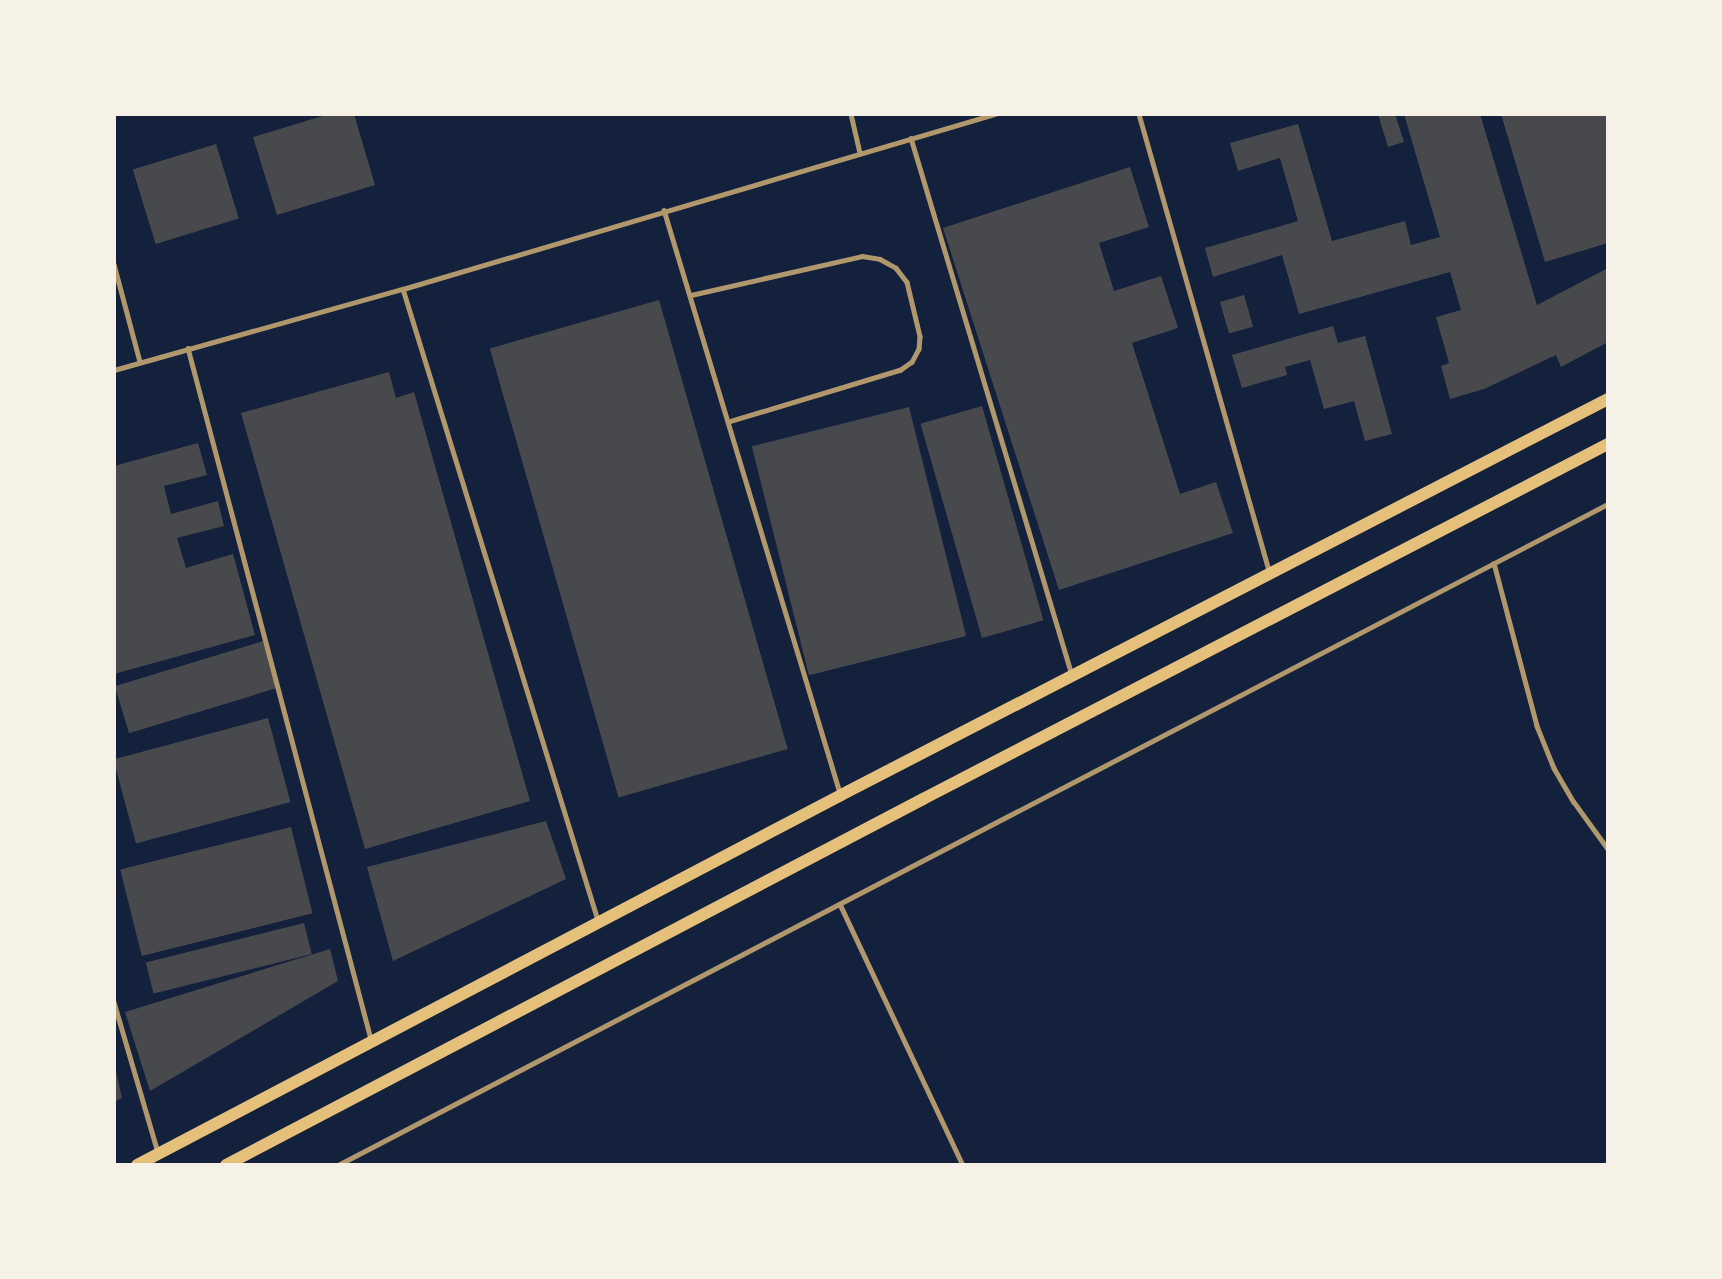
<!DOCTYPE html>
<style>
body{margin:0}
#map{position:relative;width:1722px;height:1279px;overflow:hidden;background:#14213d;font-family:Bitter,serif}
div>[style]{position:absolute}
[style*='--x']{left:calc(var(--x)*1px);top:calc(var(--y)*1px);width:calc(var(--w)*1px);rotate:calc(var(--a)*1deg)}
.building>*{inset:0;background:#48494c;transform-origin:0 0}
.service>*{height:4.5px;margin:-2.25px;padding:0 2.25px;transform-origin:2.25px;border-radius:2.25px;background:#b1986c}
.secondary>*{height:12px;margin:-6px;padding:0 6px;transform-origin:6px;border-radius:6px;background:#e5c07b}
span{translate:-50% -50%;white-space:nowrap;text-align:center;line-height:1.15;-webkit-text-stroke:6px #f6f1e7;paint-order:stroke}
.frame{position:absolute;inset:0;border:116px solid #f6f1e7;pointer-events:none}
</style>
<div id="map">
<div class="building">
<i style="clip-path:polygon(329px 114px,354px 114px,375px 185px,277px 215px,253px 137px)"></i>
<i style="clip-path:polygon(1378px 114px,1395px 114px,1404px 142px,1388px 147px)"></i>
<i style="clip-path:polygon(1404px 114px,1480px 114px,1537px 305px,1608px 268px,1608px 342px,1561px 367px,1556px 355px,1484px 389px,1450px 399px,1441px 366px,1449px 363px,1436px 317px,1461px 310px,1450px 272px,1299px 314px,1282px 255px,1213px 277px,1205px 248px,1298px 221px,1280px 158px,1238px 171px,1230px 143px,1298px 124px,1332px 241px,1405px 221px,1411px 245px,1440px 237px)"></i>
<i style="clip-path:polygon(1501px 114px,1608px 114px,1608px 243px,1545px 262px)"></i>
<i style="left:216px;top:144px;width:78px;height:87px;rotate:73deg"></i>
<i style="clip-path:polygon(1130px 167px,1149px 227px,1099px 243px,1114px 291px,1161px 276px,1178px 328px,1132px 343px,1180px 494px,1216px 482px,1233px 533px,1059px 590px,943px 228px)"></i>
<i style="left:1244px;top:295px;width:33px;height:25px;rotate:74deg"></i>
<i style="left:659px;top:300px;width:467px;height:176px;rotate:74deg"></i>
<i style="clip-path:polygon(1333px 326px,1338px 343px,1365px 336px,1392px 434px,1365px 441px,1354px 401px,1324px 409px,1310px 360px,1285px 367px,1287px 375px,1242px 388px,1232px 355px)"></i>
<i style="clip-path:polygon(389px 372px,396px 398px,414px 392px,530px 801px,365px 849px,241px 413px)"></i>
<i style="left:982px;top:406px;width:223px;height:64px;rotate:74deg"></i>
<i style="left:909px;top:407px;width:236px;height:162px;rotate:76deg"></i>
<i style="clip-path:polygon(198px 443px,207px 475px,164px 486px,171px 514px,218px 501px,224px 526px,177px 538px,186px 568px,233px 554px,255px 635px,114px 674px,114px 466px)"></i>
<i style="left:263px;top:641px;width:49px;height:155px;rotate:73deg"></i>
<i style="left:268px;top:718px;width:87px;height:160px;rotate:75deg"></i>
<i style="clip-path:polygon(546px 821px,566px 879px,393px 961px,367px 867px)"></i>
<i style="left:291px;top:827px;width:89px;height:176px;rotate:76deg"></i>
<i style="left:304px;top:923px;width:32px;height:163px;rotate:76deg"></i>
<i style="clip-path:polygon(330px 949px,338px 981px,150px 1091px,125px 1012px)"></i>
<i style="clip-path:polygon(114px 1063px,122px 1098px,114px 1102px)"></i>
</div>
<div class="service">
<i style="--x:851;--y:114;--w:40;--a:77"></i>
<i style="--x:1139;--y:114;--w:477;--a:74.1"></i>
<i style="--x:911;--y:138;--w:561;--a:73.31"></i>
<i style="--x:664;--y:210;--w:609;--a:73.2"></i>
<i style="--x:114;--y:264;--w:101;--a:75.1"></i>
<i style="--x:403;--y:289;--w:660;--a:72.83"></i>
<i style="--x:691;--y:295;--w:175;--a:-12.8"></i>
<i style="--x:862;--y:256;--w:18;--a:9"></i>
<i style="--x:880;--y:259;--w:18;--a:29"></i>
<i style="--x:896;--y:268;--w:18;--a:52"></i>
<i style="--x:907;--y:282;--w:56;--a:76.5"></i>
<i style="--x:920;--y:336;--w:13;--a:94"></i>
<i style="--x:919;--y:349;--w:15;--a:118"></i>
<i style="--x:912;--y:362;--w:14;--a:144"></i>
<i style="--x:901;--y:370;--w:180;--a:163.2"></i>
<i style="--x:188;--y:348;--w:715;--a:75.17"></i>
<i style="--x:114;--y:370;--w:300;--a:-15.7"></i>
<i style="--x:403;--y:289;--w:617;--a:-16.47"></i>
<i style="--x:1494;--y:563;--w:169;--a:75.2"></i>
<i style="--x:1537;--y:726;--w:45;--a:68"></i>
<i style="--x:1554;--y:768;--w:39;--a:60"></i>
<i style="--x:1574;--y:802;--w:58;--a:54.1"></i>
<i style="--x:840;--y:904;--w:289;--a:64.8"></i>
<i style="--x:114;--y:1002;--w:156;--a:73.7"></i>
<i style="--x:338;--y:1165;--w:1432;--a:-27.5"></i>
</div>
<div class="secondary">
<i style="--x:137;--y:1165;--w:795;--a:-27.72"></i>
<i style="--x:841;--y:795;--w:863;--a:-27.31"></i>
<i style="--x:226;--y:1165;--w:787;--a:-27.7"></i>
<i style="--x:923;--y:799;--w:772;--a:-27.4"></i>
</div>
<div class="frame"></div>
</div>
